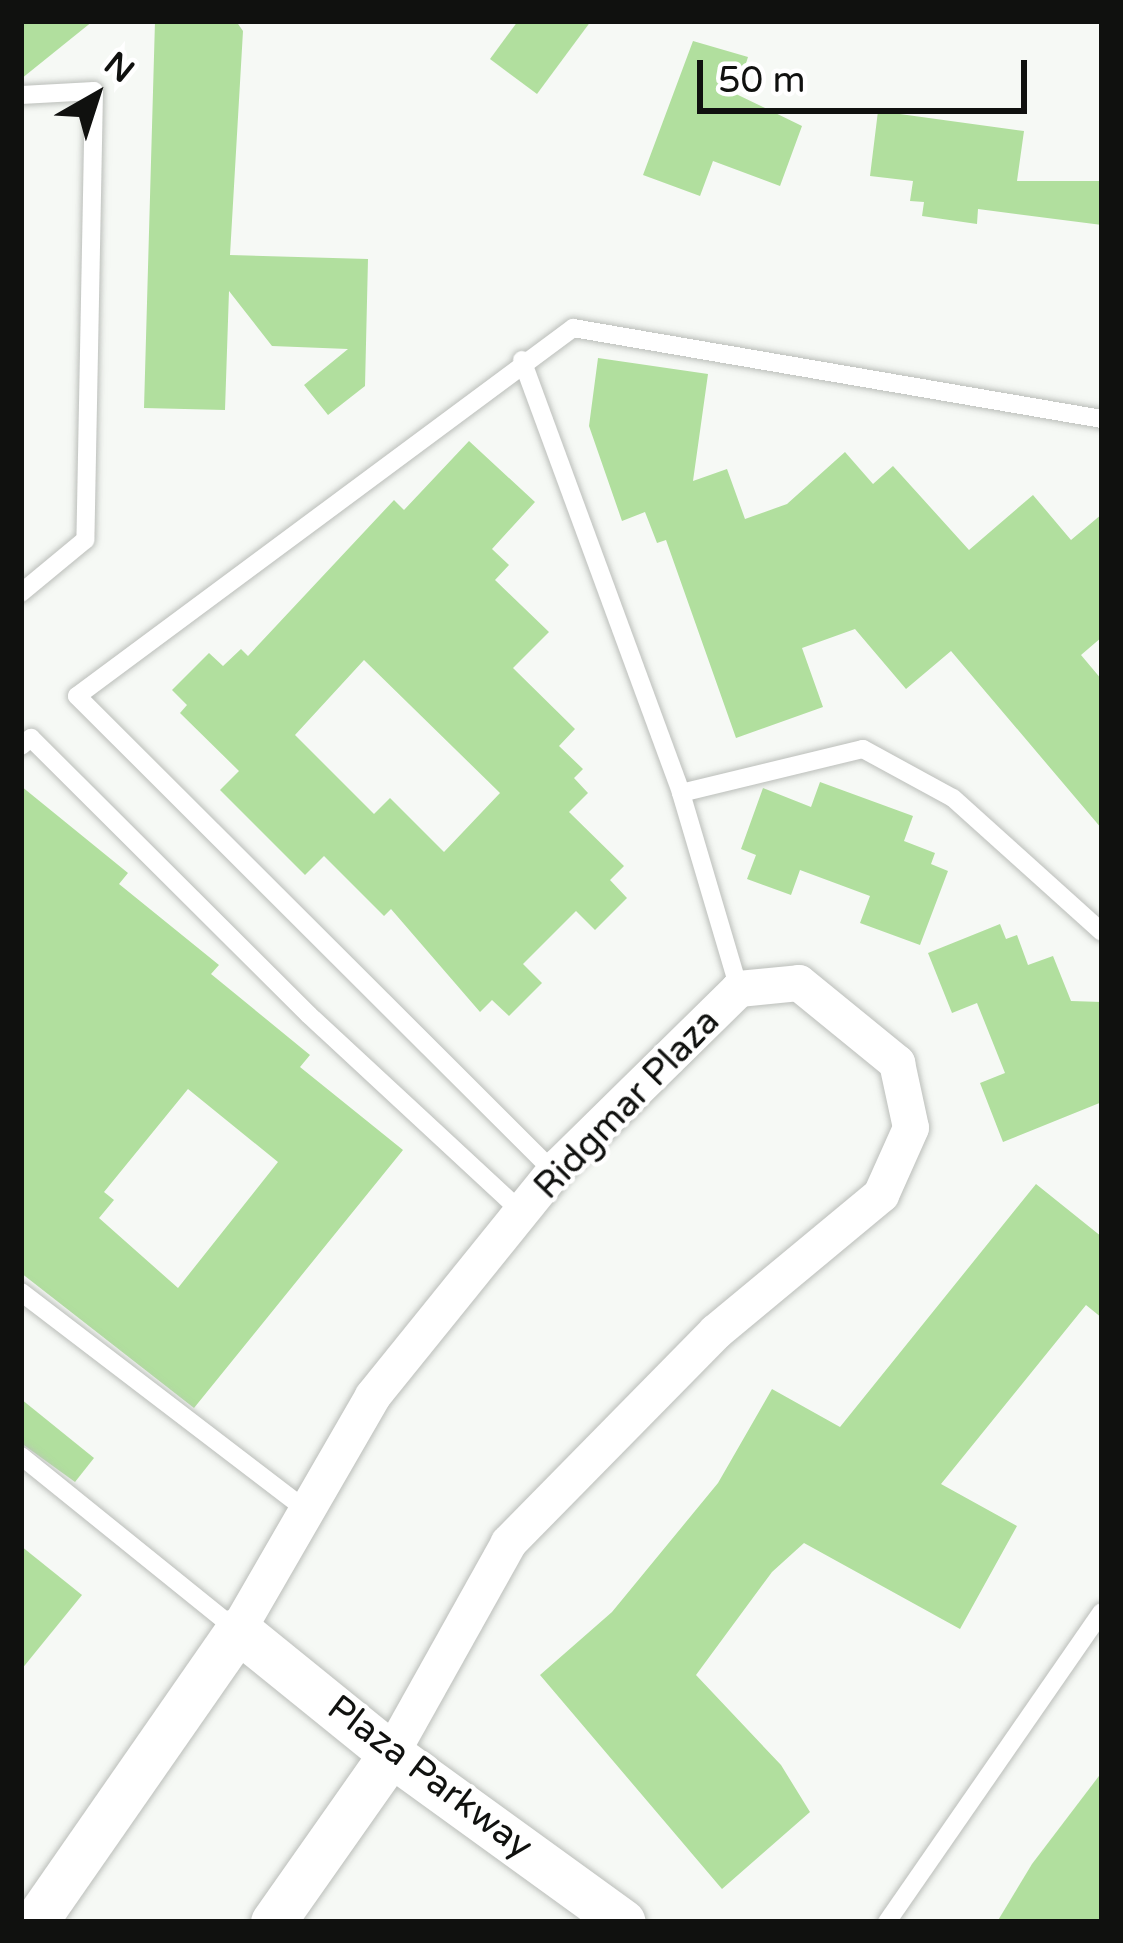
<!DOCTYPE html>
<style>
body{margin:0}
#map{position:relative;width:1123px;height:1943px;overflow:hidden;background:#f6f9f5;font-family:"Varela Round",sans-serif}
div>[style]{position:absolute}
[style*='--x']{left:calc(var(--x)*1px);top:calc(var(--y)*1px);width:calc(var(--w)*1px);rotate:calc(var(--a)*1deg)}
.building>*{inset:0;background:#b1df9e}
.roads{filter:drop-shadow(0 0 3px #bbbeba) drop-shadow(0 0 3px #bbbeba)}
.service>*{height:18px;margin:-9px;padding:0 9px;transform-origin:9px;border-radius:9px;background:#fff}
.minor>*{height:36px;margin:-18px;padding:0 18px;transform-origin:18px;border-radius:18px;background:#fff}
.tertiary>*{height:45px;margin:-22.5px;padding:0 22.5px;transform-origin:22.5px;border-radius:22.5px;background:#fff}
span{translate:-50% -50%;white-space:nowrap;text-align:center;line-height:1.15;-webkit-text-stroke:9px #fff;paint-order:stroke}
.street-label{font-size:36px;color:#10110f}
.frame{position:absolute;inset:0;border:24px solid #10110f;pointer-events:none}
.north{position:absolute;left:36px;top:36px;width:120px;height:120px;-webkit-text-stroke:9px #fff;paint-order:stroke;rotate:39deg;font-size:33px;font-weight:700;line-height:48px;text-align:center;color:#10110f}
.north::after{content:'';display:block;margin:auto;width:42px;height:54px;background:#10110f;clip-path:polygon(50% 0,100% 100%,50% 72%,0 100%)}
.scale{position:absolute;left:697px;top:60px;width:330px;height:54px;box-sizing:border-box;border:6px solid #10110f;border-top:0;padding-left:15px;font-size:36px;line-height:42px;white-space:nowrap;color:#10110f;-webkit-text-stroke:9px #fff;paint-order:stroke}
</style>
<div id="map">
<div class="building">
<i style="clip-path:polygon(21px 21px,93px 21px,21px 79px)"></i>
<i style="clip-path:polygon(155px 21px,236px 21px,243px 31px,230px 255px,368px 259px,365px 386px,328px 415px,304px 385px,348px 349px,272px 346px,229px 291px,225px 410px,144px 408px)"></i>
<i style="clip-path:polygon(518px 21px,591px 21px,537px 94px,490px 59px)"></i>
<i style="clip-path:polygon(693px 41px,748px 57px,736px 94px,802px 126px,780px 186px,713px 161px,700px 196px,643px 175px)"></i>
<i style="clip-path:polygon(878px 111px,1024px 131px,1017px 181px,1102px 181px,1102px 225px,978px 209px,977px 224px,922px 216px,924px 202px,910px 201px,913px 181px,870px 176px)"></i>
<i style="clip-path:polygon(598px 358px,708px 374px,693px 481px,727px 469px,745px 519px,787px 504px,845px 452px,873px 484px,893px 466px,969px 550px,1033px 495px,1071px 540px,1102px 514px,1102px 637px,1081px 655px,1102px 680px,1102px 829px,951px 651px,906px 689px,855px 629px,802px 648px,823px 707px,736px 738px,666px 540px,657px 543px,645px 512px,622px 521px,589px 426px)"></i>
<i style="clip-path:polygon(evenodd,469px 441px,535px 502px,492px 549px,509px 565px,495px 580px,549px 632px,513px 668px,575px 729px,559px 746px,583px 769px,574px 778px,588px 793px,569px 812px,624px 866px,610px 880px,627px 898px,595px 930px,576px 911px,523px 964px,542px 983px,509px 1016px,492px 1000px,480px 1012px,391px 909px,384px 916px,324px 856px,305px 875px,220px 790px,239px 771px,180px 713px,187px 705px,172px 690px,209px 653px,223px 666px,241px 649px,248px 656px,394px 500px,404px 510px,469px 441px,364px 660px,500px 793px,444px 852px,390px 798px,374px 814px,295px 735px,364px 660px)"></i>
<i style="clip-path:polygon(820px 782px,913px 816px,904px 841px,935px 853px,931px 864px,948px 871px,920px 945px,860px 923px,870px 896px,800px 870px,791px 895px,747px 879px,756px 855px,741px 849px,763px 788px,811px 807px)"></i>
<i style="clip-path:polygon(evenodd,21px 786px,128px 873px,119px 884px,219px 965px,211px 974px,310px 1055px,300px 1067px,403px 1150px,194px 1408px,21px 1273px,21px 786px,188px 1089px,278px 1162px,178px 1288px,99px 1218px,114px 1200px,104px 1192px,188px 1089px)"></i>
<i style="clip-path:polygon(1000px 924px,1006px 939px,1017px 935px,1028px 965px,1053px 956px,1071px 1001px,1102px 1002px,1102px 1102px,1003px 1142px,980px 1083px,1005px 1073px,977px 1003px,952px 1013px,928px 953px)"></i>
<i style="clip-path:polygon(1036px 1184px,1102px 1237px,1102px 1318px,1086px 1305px,941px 1484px,1017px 1526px,960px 1629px,804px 1543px,772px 1572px,696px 1675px,781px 1765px,810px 1812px,722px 1889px,540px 1675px,612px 1612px,718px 1483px,772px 1389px,840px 1427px)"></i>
<i style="clip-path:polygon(21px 1399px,94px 1458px,75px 1482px,21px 1443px)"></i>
<i style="clip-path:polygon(21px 1546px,82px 1595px,21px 1670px)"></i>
<i style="clip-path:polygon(1102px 1772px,1102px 1922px,997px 1922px,1032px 1864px)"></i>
</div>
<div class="roads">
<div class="service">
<i style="--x:21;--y:95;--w:73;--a:-3.1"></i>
<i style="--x:94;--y:91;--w:449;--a:91.1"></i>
<i style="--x:85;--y:540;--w:83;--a:140.4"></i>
<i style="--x:522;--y:360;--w:461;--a:69.8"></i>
<i style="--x:681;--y:793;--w:187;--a:-13.6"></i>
<i style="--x:863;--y:749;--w:102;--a:28.6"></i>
<i style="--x:953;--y:798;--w:200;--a:42"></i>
<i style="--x:21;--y:746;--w:13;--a:-39"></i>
<i style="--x:31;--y:738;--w:392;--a:44.9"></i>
<i style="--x:309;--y:1015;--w:290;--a:42.8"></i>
<i style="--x:681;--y:793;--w:204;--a:73.5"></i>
<i style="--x:554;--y:1172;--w:674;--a:-135.06"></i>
<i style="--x:77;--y:696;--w:618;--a:-36.57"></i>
<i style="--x:573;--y:328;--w:537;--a:9.76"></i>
<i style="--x:21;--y:1292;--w:360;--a:37.4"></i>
<i style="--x:21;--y:1456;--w:277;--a:38.9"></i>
<i style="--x:887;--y:1922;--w:377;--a:-55.3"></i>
</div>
<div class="minor">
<i style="--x:238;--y:1630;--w:270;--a:-60"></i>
<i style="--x:373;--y:1396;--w:294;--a:-51.1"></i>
<i style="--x:558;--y:1167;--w:254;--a:-44.5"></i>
<i style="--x:739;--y:989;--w:60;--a:-5.7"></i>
<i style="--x:799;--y:983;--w:127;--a:39.2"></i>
<i style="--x:897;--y:1063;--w:66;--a:77.8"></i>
<i style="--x:911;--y:1128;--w:73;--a:114.1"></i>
<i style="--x:881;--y:1195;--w:214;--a:140.3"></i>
<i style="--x:716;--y:1332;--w:296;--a:134.5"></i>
<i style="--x:509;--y:1543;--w:242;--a:119.2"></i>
</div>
<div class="tertiary">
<i style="--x:35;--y:1922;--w:356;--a:-55.2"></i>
<i style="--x:238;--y:1630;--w:197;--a:39"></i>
<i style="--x:391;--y:1754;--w:286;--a:35.9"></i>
<i style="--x:273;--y:1922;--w:205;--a:-54.9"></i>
</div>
</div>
<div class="street-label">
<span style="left:627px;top:1104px;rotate:-46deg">Ridgmar Plaza</span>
<span style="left:430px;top:1777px;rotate:37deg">Plaza Parkway</span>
</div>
<div class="frame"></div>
<div class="north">N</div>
<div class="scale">50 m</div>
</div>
